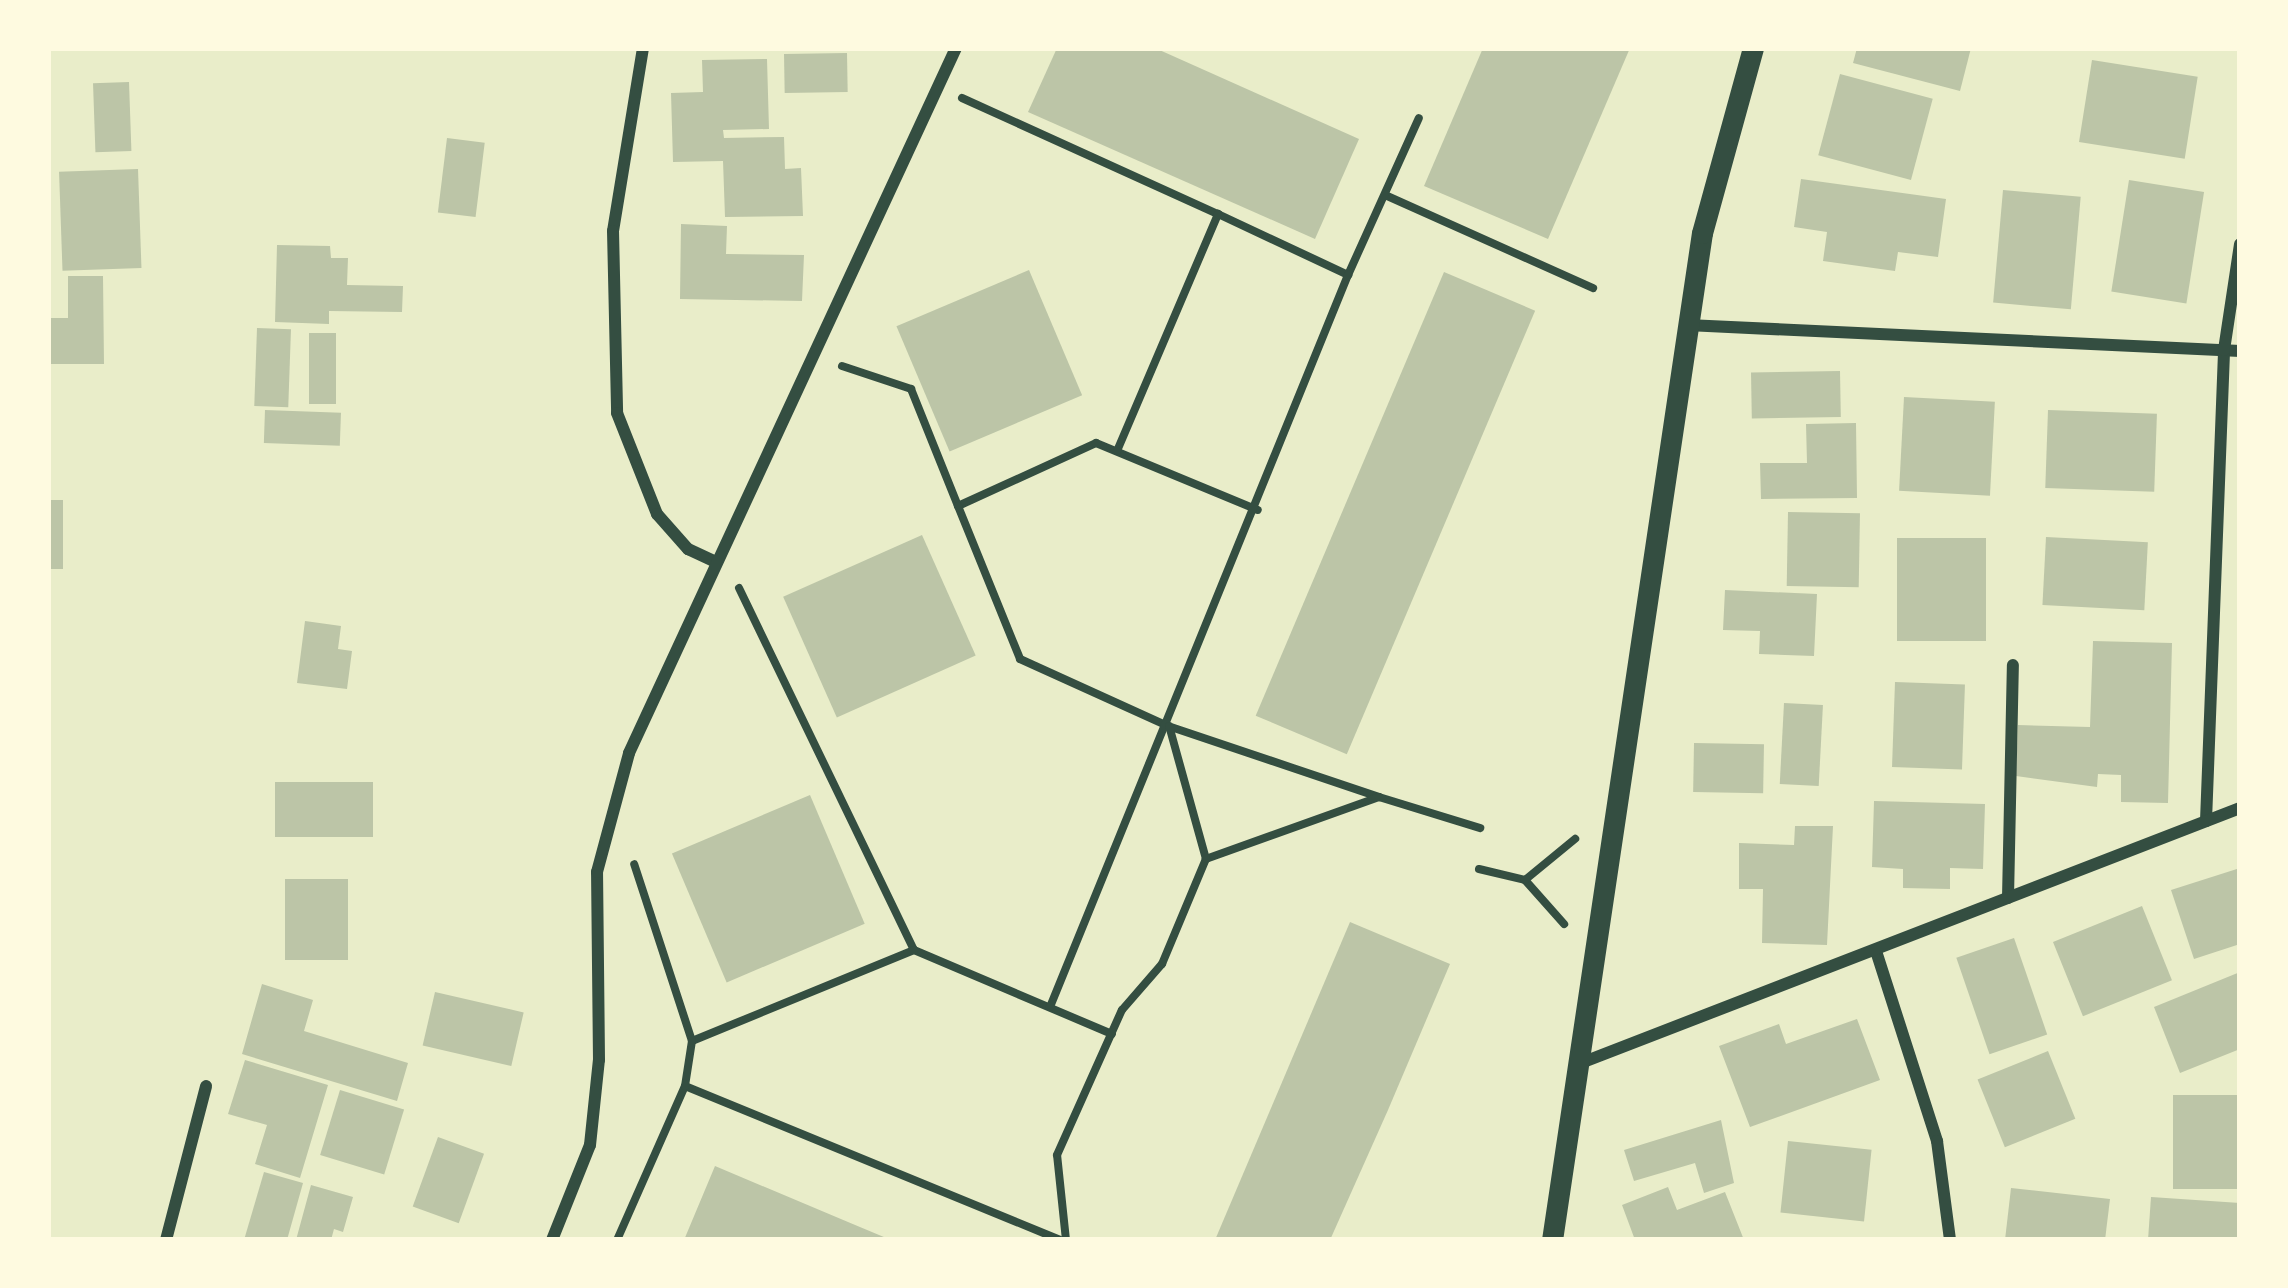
<!DOCTYPE html>
<style>
body{margin:0}
#map{position:relative;width:2288px;height:1288px;overflow:hidden;background:#e9edc9;font-family:Ubuntu,sans-serif}
div>[style]{position:absolute}
[style*='--x']{left:calc(var(--x)*1px);top:calc(var(--y)*1px);width:calc(var(--w)*1px);rotate:calc(var(--a)*1deg)}
.building>*{inset:0;background:#bcc5a7;transform-origin:0 0}
.path>*{height:8px;margin:-4px;padding:0 4px;transform-origin:4px;border-radius:4px;background:#344e41}
.minor>*{height:12px;margin:-6px;padding:0 6px;transform-origin:6px;border-radius:6px;background:#344e41}
.tertiary>*{height:21px;margin:-10.5px;padding:0 10.5px;transform-origin:10.5px;border-radius:10.5px;background:#344e41}
span{translate:-50% -50%;white-space:nowrap;text-align:center;line-height:1.15;-webkit-text-stroke:12px #fefae0;paint-order:stroke}
.frame{position:absolute;inset:0;border:51px solid #fefae0;pointer-events:none}
</style>
<div id="map">
<div class="building">
<i style="clip-path:polygon(1057px 48px,1155px 48px,1359px 139px,1315px 239px,1028px 112px)"></i>
<i style="clip-path:polygon(1483px 48px,1630px 48px,1548px 239px,1424px 186px)"></i>
<i style="clip-path:polygon(1857px 48px,1971px 48px,1960px 91px,1853px 63px)"></i>
<i style="left:847px;top:53px;width:39px;height:63px;rotate:89deg"></i>
<i style="clip-path:polygon(767px 59px,769px 129px,723px 130px,724px 138px,784px 137px,785px 169px,801px 168px,803px 216px,725px 217px,723px 161px,673px 162px,671px 93px,703px 92px,702px 60px)"></i>
<i style="left:2092px;top:60px;width:107px;height:83px;rotate:9deg"></i>
<i style="left:1840px;top:74px;width:96px;height:84px;rotate:15deg"></i>
<i style="left:129px;top:82px;width:69px;height:36px;rotate:88deg"></i>
<i style="left:447px;top:138px;width:38px;height:75px;rotate:7deg"></i>
<i style="left:138px;top:169px;width:99px;height:79px;rotate:88deg"></i>
<i style="clip-path:polygon(1801px 179px,1946px 199px,1938px 257px,1898px 252px,1895px 271px,1823px 261px,1827px 232px,1794px 227px)"></i>
<i style="left:2129px;top:180px;width:76px;height:113px;rotate:9deg"></i>
<i style="left:2003px;top:190px;width:78px;height:113px;rotate:5deg"></i>
<i style="clip-path:polygon(681px 224px,727px 226px,726px 254px,804px 255px,802px 301px,680px 299px)"></i>
<i style="clip-path:polygon(277px 245px,330px 246px,331px 258px,348px 258px,347px 285px,403px 286px,402px 312px,329px 311px,329px 324px,275px 322px)"></i>
<i style="left:1029px;top:270px;width:136px;height:144px;rotate:67deg"></i>
<i style="left:1444px;top:272px;width:99px;height:482px;rotate:23deg"></i>
<i style="clip-path:polygon(68px 276px,103px 276px,104px 364px,48px 364px,48px 318px,68px 318px)"></i>
<i style="left:257px;top:328px;width:34px;height:78px;rotate:2deg"></i>
<i style="left:309px;top:333px;width:27px;height:71px"></i>
<i style="left:1840px;top:371px;width:46px;height:89px;rotate:89deg"></i>
<i style="left:1904px;top:397px;width:91px;height:94px;rotate:3deg"></i>
<i style="left:265px;top:410px;width:76px;height:33px;rotate:2deg"></i>
<i style="left:2048px;top:410px;width:109px;height:78px;rotate:2deg"></i>
<i style="clip-path:polygon(1856px 423px,1857px 498px,1761px 499px,1760px 463px,1807px 463px,1806px 424px)"></i>
<i style="left:48px;top:500px;width:15px;height:69px"></i>
<i style="left:1788px;top:512px;width:72px;height:74px;rotate:1deg"></i>
<i style="left:922px;top:535px;width:132px;height:152px;rotate:66deg"></i>
<i style="left:2046px;top:537px;width:102px;height:68px;rotate:3deg"></i>
<i style="left:1897px;top:538px;width:89px;height:103px"></i>
<i style="clip-path:polygon(1725px 590px,1817px 594px,1814px 656px,1759px 654px,1760px 631px,1723px 630px)"></i>
<i style="clip-path:polygon(305px 621px,341px 626px,338px 649px,352px 651px,347px 689px,297px 683px)"></i>
<i style="clip-path:polygon(2093px 641px,2172px 643px,2168px 803px,2121px 802px,2121px 775px,2098px 774px,2097px 787px,2016px 776px,2018px 725px,2090px 727px)"></i>
<i style="left:1895px;top:682px;width:70px;height:85px;rotate:2deg"></i>
<i style="left:1784px;top:703px;width:39px;height:81px;rotate:3deg"></i>
<i style="left:1694px;top:743px;width:70px;height:49px;rotate:1deg"></i>
<i style="left:373px;top:782px;width:55px;height:98px;rotate:90deg"></i>
<i style="left:810px;top:795px;width:140px;height:150px;rotate:67deg"></i>
<i style="clip-path:polygon(1874px 801px,1985px 804px,1983px 869px,1950px 868px,1950px 889px,1903px 888px,1903px 869px,1872px 867px)"></i>
<i style="clip-path:polygon(1795px 826px,1833px 826px,1827px 945px,1762px 943px,1763px 889px,1739px 889px,1739px 843px,1794px 845px)"></i>
<i style="clip-path:polygon(2240px 868px,2240px 944px,2194px 959px,2171px 890px)"></i>
<i style="left:348px;top:879px;width:81px;height:63px;rotate:90deg"></i>
<i style="left:2142px;top:906px;width:80px;height:96px;rotate:68deg"></i>
<i style="clip-path:polygon(1350px 922px,1450px 964px,1388px 1110px,1330px 1240px,1215px 1240px)"></i>
<i style="left:2014px;top:938px;width:102px;height:61px;rotate:71deg"></i>
<i style="clip-path:polygon(2240px 972px,2240px 1049px,2180px 1073px,2154px 1007px)"></i>
<i style="clip-path:polygon(262px 984px,313px 1000px,304px 1031px,408px 1063px,397px 1101px,242px 1054px)"></i>
<i style="left:435px;top:992px;width:91px;height:55px;rotate:13deg"></i>
<i style="clip-path:polygon(1857px 1019px,1880px 1080px,1750px 1127px,1719px 1046px,1779px 1024px,1786px 1044px)"></i>
<i style="left:2048px;top:1051px;width:73px;height:76px;rotate:68deg"></i>
<i style="clip-path:polygon(245px 1060px,328px 1085px,300px 1178px,255px 1164px,267px 1125px,228px 1114px)"></i>
<i style="left:340px;top:1090px;width:67px;height:68px;rotate:17deg"></i>
<i style="left:2173px;top:1095px;width:67px;height:94px"></i>
<i style="clip-path:polygon(1721px 1120px,1734px 1183px,1704px 1193px,1695px 1163px,1634px 1181px,1624px 1150px)"></i>
<i style="left:438px;top:1137px;width:49px;height:74px;rotate:20deg"></i>
<i style="left:1788px;top:1141px;width:84px;height:72px;rotate:6deg"></i>
<i style="clip-path:polygon(715px 1166px,848px 1222px,891px 1240px,684px 1240px)"></i>
<i style="clip-path:polygon(264px 1172px,303px 1183px,287px 1240px,244px 1240px)"></i>
<i style="clip-path:polygon(311px 1185px,353px 1197px,343px 1232px,334px 1229px,331px 1240px,296px 1240px)"></i>
<i style="clip-path:polygon(1668px 1187px,1677px 1210px,1725px 1192px,1744px 1240px,1635px 1240px,1622px 1205px)"></i>
<i style="clip-path:polygon(2011px 1188px,2110px 1199px,2105px 1240px,2005px 1240px)"></i>
<i style="clip-path:polygon(2151px 1197px,2240px 1203px,2240px 1240px,2148px 1240px)"></i>
</div>
<div class="path">
<i style="--x:962;--y:98;--w:281;--a:24.4"></i>
<i style="--x:1385;--y:195;--w:228;--a:24.1"></i>
<i style="--x:842;--y:366;--w:73;--a:18.4"></i>
<i style="--x:911;--y:389;--w:126;--a:68.1"></i>
<i style="--x:958;--y:506;--w:152;--a:-24.5"></i>
<i style="--x:1096;--y:443;--w:175;--a:22.5"></i>
<i style="--x:1117;--y:451;--w:258;--a:-66.9"></i>
<i style="--x:1218;--y:214;--w:144;--a:25.1"></i>
<i style="--x:1348;--y:275;--w:172;--a:-65.7"></i>
<i style="--x:958;--y:506;--w:165;--a:67.9"></i>
<i style="--x:1020;--y:659;--w:162;--a:24.4"></i>
<i style="--x:1168;--y:726;--w:223;--a:18.6"></i>
<i style="--x:1379;--y:797;--w:184;--a:160.3"></i>
<i style="--x:739;--y:588;--w:402;--a:64.2"></i>
<i style="--x:914;--y:950;--w:215;--a:23"></i>
<i style="--x:1379;--y:797;--w:106;--a:17.1"></i>
<i style="--x:1479;--y:869;--w:47;--a:13.4"></i>
<i style="--x:1525;--y:880;--w:59;--a:48.4"></i>
<i style="--x:1525;--y:880;--w:65;--a:-39.4"></i>
<i style="--x:1050;--y:1007;--w:790;--a:-67.85"></i>
<i style="--x:692;--y:1041;--w:240;--a:-22.3"></i>
<i style="--x:685;--y:1086;--w:405;--a:22.3"></i>
<i style="--x:617;--y:1240;--w:168;--a:-66.2"></i>
<i style="--x:685;--y:1086;--w:46;--a:-81.2"></i>
<i style="--x:692;--y:1041;--w:186;--a:-108.1"></i>
<i style="--x:1066;--y:1240;--w:85;--a:-96"></i>
<i style="--x:1057;--y:1155;--w:159;--a:-65.9"></i>
<i style="--x:1122;--y:1010;--w:61;--a:-49"></i>
<i style="--x:1162;--y:964;--w:114;--a:-67.3"></i>
<i style="--x:1206;--y:859;--w:138;--a:-105.5"></i>
</div>
<div class="minor">
<i style="--x:643;--y:48;--w:185;--a:99.3"></i>
<i style="--x:613;--y:231;--w:182;--a:88.7"></i>
<i style="--x:617;--y:413;--w:109;--a:68.4"></i>
<i style="--x:657;--y:514;--w:47;--a:48.5"></i>
<i style="--x:688;--y:549;--w:29;--a:25"></i>
<i style="--x:1687;--y:325;--w:554;--a:2.69"></i>
<i style="--x:2206;--y:821;--w:471;--a:-87.8"></i>
<i style="--x:2224;--y:350;--w:107;--a:-81.4"></i>
<i style="--x:2008;--y:898;--w:233;--a:-88.8"></i>
<i style="--x:1876;--y:951;--w:200;--a:72.2"></i>
<i style="--x:1937;--y:1141;--w:100;--a:82.5"></i>
<i style="--x:1581;--y:1063;--w:707;--a:-21.15"></i>
<i style="--x:166;--y:1240;--w:159;--a:-75.4"></i>
<i style="--x:552;--y:1240;--w:102;--a:-68.2"></i>
<i style="--x:590;--y:1145;--w:85;--a:-84"></i>
<i style="--x:599;--y:1060;--w:188;--a:-90.6"></i>
<i style="--x:597;--y:872;--w:123;--a:-74.9"></i>
<i style="--x:629;--y:753;--w:777;--a:-65.12"></i>
</div>
<div class="tertiary">
<i style="--x:1552;--y:1240;--w:1018;--a:-81.53"></i>
<i style="--x:1702;--y:233;--w:192;--a:-74.6"></i>
</div>
<div class="frame"></div>
</div>
